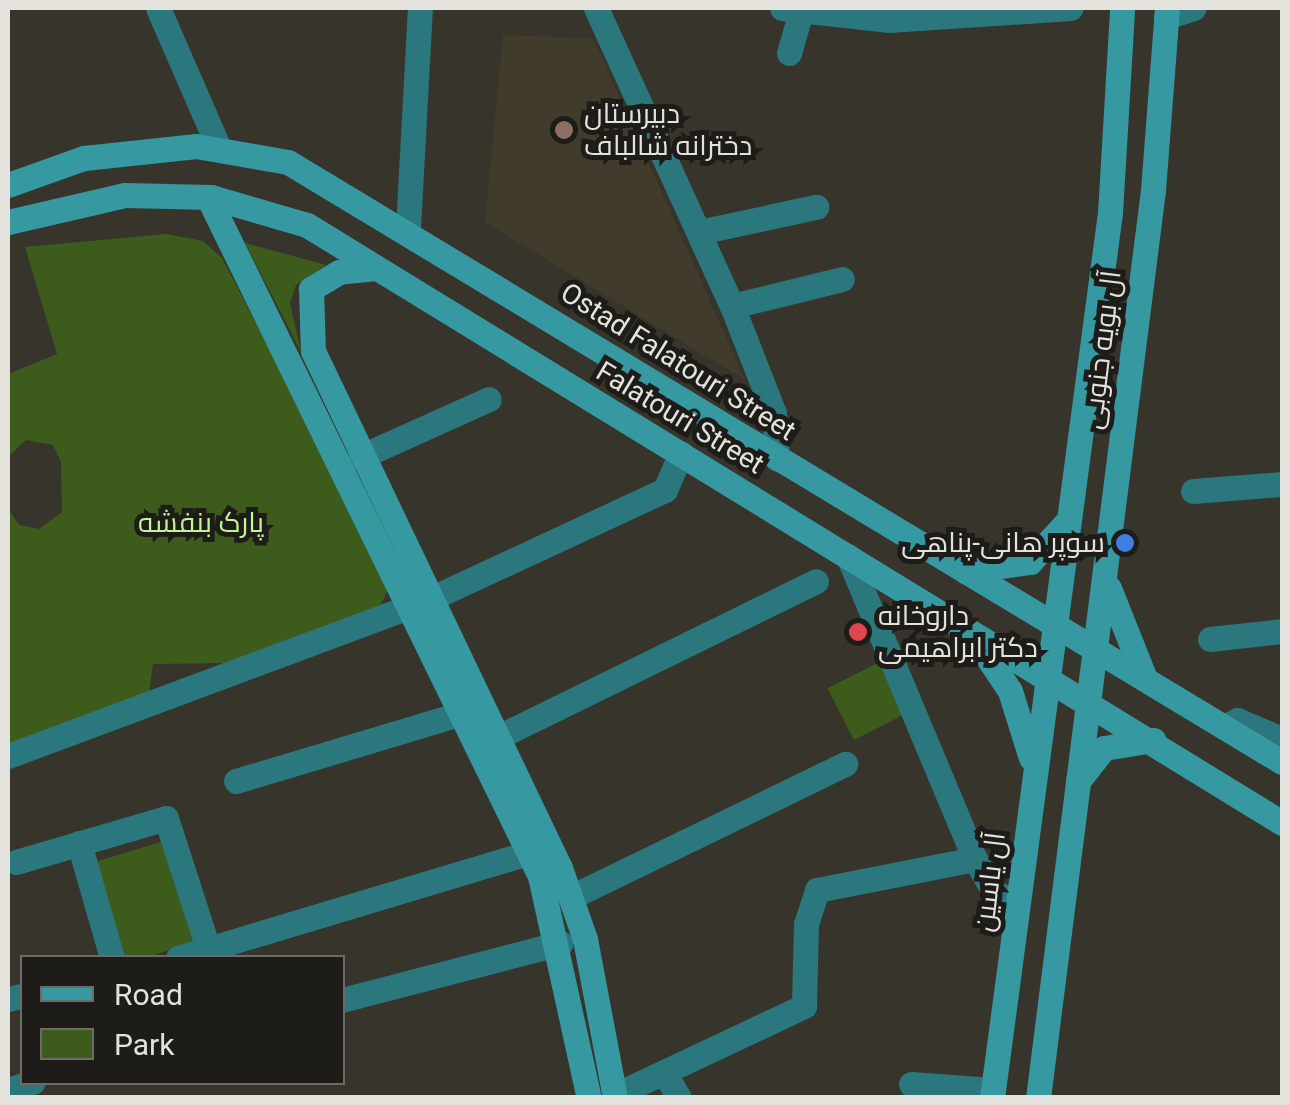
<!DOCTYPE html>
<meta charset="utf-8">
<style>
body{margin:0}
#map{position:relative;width:1290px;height:1105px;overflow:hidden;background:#37352b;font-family:Roboto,Cairo,sans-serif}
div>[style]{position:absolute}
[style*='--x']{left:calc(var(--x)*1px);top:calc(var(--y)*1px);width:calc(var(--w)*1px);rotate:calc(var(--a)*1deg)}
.built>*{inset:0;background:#403b2b}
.green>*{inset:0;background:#3d5c1c;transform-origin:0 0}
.street>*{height:25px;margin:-12.5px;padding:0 12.5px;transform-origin:12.5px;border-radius:12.5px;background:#2a777d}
.secondary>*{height:25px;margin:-12.5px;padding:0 12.5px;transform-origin:12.5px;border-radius:12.5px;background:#3698a0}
.dots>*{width:28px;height:28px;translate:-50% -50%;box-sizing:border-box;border:5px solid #1d1c18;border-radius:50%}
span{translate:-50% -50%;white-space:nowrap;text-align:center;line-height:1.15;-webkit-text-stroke:10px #1d1c18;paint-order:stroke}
.poi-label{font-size:28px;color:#e4e2dc}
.left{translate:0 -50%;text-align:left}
.right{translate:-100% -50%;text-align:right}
.street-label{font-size:28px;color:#e4e2dc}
.park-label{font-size:28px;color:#c2f595}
.frame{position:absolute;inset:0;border:10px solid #e4e2dc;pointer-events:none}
.legend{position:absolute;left:20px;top:955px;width:325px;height:130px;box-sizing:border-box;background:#1d1c18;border:2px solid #6d6b66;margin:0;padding:12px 18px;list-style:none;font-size:30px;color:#e4e2dc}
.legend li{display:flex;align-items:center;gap:20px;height:50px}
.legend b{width:50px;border:2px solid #6d6b66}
</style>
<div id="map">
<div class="built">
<i style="clip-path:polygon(503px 35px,593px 38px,745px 380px,485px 222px)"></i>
</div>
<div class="green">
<i style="clip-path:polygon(evenodd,166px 234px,203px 241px,222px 258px,391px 583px,380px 606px,225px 663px,153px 664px,149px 694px,8px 744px,8px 374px,57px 354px,25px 247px,166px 234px,26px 440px,53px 445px,61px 462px,62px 512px,39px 529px,19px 525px,9px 510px,10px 455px,26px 440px)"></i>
<i style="clip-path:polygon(245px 243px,326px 265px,296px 285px,290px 303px,301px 352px)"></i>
<i style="left:881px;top:661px;width:58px;height:60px;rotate:63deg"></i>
<i style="left:164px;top:841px;width:106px;height:72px;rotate:73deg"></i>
</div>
<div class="street">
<i style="--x:158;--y:8;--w:153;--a:66.5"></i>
<i style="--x:596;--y:8;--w:328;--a:65.5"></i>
<i style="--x:732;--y:306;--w:115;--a:68.6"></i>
<i style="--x:774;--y:413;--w:46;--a:86.3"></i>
<i style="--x:782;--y:8;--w:108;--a:6.4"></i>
<i style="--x:889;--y:20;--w:182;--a:-3.8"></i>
<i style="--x:1166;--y:17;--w:29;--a:-18"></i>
<i style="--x:789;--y:53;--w:47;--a:-73.9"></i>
<i style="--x:408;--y:228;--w:220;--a:-86.9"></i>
<i style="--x:699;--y:232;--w:120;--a:-12.1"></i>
<i style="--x:732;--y:306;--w:113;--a:-13.8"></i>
<i style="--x:360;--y:457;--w:141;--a:-24.2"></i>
<i style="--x:1193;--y:491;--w:89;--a:-4.5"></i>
<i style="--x:848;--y:556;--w:329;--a:67.3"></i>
<i style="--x:975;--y:859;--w:39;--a:60"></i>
<i style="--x:995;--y:893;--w:24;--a:22"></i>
<i style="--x:432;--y:598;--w:257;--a:-24.9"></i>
<i style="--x:665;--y:490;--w:40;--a:-66.6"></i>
<i style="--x:1210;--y:639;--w:72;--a:-6.3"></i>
<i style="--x:1224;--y:727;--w:15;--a:-28"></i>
<i style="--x:1237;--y:720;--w:49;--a:22.9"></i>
<i style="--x:498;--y:737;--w:354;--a:-26.1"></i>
<i style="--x:8;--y:756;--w:430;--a:-20.4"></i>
<i style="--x:236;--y:781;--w:237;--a:-16.7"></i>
<i style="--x:79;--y:843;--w:120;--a:74"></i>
<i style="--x:16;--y:862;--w:156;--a:-16.3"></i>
<i style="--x:166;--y:818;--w:137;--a:72.1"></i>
<i style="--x:571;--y:897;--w:305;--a:-25.9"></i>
<i style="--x:178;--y:958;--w:366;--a:-16.7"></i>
<i style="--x:8;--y:999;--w:14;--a:-12"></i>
<i style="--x:342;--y:1000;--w:226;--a:-14.6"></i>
<i style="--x:664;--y:1072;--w:30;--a:60"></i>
<i style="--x:911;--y:1084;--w:82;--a:4.2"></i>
<i style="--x:8;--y:1090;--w:26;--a:-18"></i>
<i style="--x:615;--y:1095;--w:209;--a:-25.2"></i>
<i style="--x:804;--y:1006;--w:82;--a:-88.6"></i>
<i style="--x:806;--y:924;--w:36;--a:-72"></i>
<i style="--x:817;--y:890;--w:161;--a:-11.1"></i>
</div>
<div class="secondary">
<i style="--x:8;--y:185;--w:81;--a:-19.6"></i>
<i style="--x:84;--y:158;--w:113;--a:-6.1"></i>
<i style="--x:196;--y:146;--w:93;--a:9.9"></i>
<i style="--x:288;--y:162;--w:1161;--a:31.12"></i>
<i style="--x:208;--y:197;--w:756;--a:63.94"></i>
<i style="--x:540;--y:876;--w:227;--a:77.6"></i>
<i style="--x:8;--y:222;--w:120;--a:-13"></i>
<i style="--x:125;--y:195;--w:86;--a:1.3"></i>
<i style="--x:211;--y:197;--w:100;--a:16.3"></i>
<i style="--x:307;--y:225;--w:1144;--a:31.52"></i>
<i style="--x:376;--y:268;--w:37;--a:174"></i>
<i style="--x:339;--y:272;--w:33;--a:149"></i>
<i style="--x:311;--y:289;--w:62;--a:88.2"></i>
<i style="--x:313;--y:351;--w:573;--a:64.46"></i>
<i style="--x:560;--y:868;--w:75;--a:70.6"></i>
<i style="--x:585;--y:939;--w:162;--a:79.3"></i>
<i style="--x:965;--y:571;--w:66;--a:-7.9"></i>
<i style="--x:1030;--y:562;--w:52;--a:-47.4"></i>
<i style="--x:1109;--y:588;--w:95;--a:68.3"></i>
<i style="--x:974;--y:637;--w:65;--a:56.3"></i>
<i style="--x:1010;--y:691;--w:70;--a:72.6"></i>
<i style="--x:1078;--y:781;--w:42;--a:-51.8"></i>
<i style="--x:1104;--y:748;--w:50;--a:-9.3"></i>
<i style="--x:992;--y:1098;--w:893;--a:-82.41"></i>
<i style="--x:1110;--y:213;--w:205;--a:-86.6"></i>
<i style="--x:1038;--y:1098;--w:915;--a:-82.78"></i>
<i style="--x:1153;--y:190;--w:183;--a:-85.6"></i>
</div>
<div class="dots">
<i style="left:564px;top:130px;background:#8d6e63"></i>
<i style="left:1125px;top:543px;background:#3f7fe0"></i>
<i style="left:858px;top:632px;background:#e0444e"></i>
</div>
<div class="poi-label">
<span class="left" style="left:584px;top:130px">دبیرستان<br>دخترانه شالباف</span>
<span class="right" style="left:1105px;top:543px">سوپر هانی-پناهی</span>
<span class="left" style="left:878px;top:632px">داروخانه<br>دکتر ابراهیمی</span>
</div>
<div class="street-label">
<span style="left:1102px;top:350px;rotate:-83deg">آل بویه جنوبی</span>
<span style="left:678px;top:362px;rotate:32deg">Ostad Falatouri Street</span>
<span style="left:680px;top:418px;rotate:31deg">Falatouri Street</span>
<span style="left:990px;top:882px;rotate:-83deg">آل یاسین</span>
</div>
<div class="park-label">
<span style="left:201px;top:523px">پارک بنفشه</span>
</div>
<div class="frame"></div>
<ul class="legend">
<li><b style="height:12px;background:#3698a0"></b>Road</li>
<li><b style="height:28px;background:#3d5c1c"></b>Park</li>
</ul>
</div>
